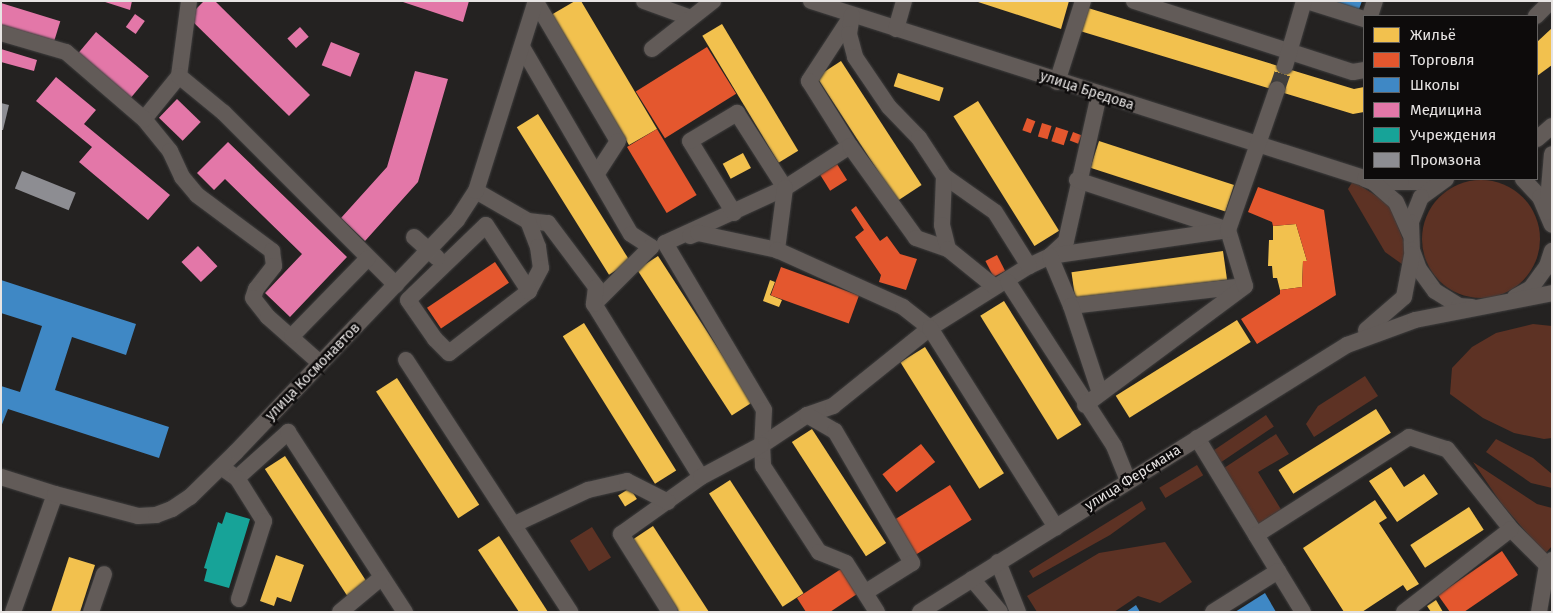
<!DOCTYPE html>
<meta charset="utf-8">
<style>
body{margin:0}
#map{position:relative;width:1553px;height:613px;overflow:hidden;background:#242221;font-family:"Fira Sans",sans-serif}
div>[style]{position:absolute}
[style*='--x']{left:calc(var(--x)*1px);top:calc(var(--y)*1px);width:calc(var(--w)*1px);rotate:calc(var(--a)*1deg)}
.green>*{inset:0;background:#5d3224;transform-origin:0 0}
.round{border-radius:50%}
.homes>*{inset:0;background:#f2c14e;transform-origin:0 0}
.shops>*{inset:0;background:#e4572e;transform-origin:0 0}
.schools>*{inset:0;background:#3f88c5}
.health>*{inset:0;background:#e377a8;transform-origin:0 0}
.public>*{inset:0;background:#17a398}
.industry>*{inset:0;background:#8d8d92;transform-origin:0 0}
.minor-tunnel>*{height:16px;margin-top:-8px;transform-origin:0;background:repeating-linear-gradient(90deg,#413f3e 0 16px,transparent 0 24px)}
.roads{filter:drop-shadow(0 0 1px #3e3d3d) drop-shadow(0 0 1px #3e3d3d)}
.minor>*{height:16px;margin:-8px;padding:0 8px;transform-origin:8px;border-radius:8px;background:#625b58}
span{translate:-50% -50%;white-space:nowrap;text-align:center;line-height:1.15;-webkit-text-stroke:5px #0d0b0b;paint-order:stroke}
.street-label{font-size:14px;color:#e7e4e3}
.frame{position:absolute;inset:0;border:2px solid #e7e4e3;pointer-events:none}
.legend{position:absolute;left:1363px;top:15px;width:175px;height:165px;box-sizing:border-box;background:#0d0b0b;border:1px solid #646261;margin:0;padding:6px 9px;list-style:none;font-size:15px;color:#e7e4e3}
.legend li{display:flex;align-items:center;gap:10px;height:25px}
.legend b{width:25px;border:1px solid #646261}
</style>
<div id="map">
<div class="green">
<i class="round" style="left:1422px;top:180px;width:118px;height:118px"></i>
<i style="clip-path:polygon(1353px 181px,1389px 204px,1404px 242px,1406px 267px,1385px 252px,1348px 189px)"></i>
<i style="clip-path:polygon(1533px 324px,1552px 326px,1552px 438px,1544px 439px,1514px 433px,1483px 418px,1450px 394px,1452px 368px,1472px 347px,1496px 333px)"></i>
<i style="clip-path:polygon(1365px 376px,1378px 396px,1314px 437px,1306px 424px,1318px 406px)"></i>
<i style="left:1266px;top:415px;width:14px;height:66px;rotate:56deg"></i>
<i style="clip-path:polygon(1276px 434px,1289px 454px,1258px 472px,1282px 511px,1256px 528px,1221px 470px)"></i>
<i style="clip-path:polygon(1496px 439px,1533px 458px,1552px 474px,1552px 488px,1531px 483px,1486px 452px)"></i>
<i style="clip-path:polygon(1473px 462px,1537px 504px,1552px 508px,1552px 546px,1545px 554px,1501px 503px)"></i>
<i style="left:1197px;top:465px;width:12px;height:44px;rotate:59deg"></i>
<i style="clip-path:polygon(1142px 501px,1146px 509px,1110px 535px,1033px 578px,1029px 571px)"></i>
<i style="left:592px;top:527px;width:36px;height:26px;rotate:58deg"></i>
<i style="clip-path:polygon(1165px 542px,1192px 582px,1160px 603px,1138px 596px,1114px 612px,1037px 612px,1027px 596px,1099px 553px)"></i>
</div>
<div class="homes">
<i style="clip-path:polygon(575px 1px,581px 1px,657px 129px,629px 145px,551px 15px)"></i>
<i style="clip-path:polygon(975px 1px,1069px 1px,1061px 29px)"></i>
<i style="clip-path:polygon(1088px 8px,1354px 89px,1364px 87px,1364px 112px,1353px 114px,1080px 31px)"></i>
<i style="left:722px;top:24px;width:148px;height:23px;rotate:59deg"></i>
<i style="clip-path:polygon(1552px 28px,1552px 65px,1537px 76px,1537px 42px)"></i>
<i style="left:841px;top:61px;width:148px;height:29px;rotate:57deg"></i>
<i style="left:898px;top:73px;width:48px;height:14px;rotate:18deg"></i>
<i style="left:978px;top:101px;width:153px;height:29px;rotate:58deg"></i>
<i style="left:538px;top:114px;width:174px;height:25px;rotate:58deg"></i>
<i style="left:1099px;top:141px;width:142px;height:28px;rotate:18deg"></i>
<i style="left:743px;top:153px;width:17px;height:23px;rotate:62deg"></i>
<i style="clip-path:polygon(1296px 224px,1307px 261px,1303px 261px,1302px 287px,1280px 290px,1277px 278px,1273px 278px,1272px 266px,1268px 266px,1269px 240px,1273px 240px,1273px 226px)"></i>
<i style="left:1223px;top:251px;width:29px;height:153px;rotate:82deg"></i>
<i style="left:658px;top:256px;width:174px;height:25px;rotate:57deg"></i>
<i style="clip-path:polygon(770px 280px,775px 282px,770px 295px,782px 300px,779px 307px,763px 301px)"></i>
<i style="left:1004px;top:301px;width:146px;height:28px;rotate:58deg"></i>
<i style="left:1237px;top:320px;width:26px;height:143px;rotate:58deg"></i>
<i style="left:584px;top:323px;width:174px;height:25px;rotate:58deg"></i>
<i style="left:925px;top:347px;width:149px;height:29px;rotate:58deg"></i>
<i style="left:397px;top:378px;width:151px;height:25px;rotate:57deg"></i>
<i style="left:1376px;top:409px;width:28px;height:115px;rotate:58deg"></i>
<i style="left:812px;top:429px;width:136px;height:24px;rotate:57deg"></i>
<i style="left:285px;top:456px;width:152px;height:24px;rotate:57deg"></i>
<i style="clip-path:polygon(1391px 467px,1404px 487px,1424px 474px,1438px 494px,1397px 522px,1369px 481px)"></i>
<i style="left:730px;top:480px;width:135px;height:25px;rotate:57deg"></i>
<i style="left:630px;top:488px;width:13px;height:14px;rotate:58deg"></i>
<i style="clip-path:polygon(1375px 500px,1387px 518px,1379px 523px,1419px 584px,1407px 591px,1403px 585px,1362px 612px,1344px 612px,1303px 548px)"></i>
<i style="left:1469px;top:507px;width:27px;height:70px;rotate:57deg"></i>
<i style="clip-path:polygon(653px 526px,709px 612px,679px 612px,632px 540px)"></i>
<i style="clip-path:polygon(499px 536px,548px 612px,519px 612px,478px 550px)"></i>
<i style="clip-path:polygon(276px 555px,304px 565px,291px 602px,277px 597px,274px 606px,260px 601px)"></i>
<i style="clip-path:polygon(69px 557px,95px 565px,80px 612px,51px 612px)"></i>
<i style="clip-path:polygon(1436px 600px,1443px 612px,1431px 612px,1427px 606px)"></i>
</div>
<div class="shops">
<i style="left:707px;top:47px;width:55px;height:84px;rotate:58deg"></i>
<i style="left:1027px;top:118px;width:9px;height:13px;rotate:21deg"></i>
<i style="left:1042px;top:123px;width:10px;height:14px;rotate:17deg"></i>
<i style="left:1056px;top:127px;width:13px;height:15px;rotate:18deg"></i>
<i style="left:657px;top:129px;width:77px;height:35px;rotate:59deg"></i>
<i style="left:1073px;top:132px;width:9px;height:9px;rotate:21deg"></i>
<i style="left:837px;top:164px;width:19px;height:20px;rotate:58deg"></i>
<i style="clip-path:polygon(1258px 187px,1324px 210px,1336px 295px,1257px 344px,1241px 319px,1280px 294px,1280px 290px,1302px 287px,1303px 261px,1307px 261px,1296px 224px,1273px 226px,1272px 222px,1248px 212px)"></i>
<i style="clip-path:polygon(856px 206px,880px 241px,887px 236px,900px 254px,917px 259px,906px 290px,879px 282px,881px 275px,855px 237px,864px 230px,851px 210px)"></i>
<i style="left:997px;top:255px;width:18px;height:13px;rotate:63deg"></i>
<i style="left:495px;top:262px;width:25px;height:82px;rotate:56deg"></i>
<i style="left:781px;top:267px;width:83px;height:30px;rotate:20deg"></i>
<i style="left:921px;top:444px;width:23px;height:49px;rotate:52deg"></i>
<i style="left:950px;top:485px;width:41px;height:67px;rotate:58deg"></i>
<i style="clip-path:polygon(1502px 551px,1518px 575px,1464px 612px,1450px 612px,1438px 595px)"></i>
<i style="clip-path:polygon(844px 567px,860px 592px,830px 612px,806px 612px,797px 598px)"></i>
</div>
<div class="schools">
<i style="clip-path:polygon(1332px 1px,1362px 1px,1358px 12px)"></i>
<i style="clip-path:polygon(1px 280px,136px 324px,126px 355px,72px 337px,55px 390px,169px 427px,159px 458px,8px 409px,1px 427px,1px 386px,20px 392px,42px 326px,1px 313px)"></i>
<i style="clip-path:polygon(1265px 593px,1276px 612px,1235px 612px)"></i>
<i style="clip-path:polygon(1136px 605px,1140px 612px,1126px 612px)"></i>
</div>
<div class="health">
<i style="clip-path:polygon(102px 1px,132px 1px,130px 10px)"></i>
<i style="clip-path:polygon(204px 1px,215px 1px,310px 95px,289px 116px,188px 17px)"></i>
<i style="clip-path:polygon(400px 1px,469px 1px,463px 22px)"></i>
<i style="left:1px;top:3px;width:62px;height:24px;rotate:17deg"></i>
<i style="left:135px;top:14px;width:12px;height:16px;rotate:35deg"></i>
<i style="left:300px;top:27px;width:13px;height:17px;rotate:48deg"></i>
<i style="left:96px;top:32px;width:69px;height:28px;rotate:40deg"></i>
<i style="left:331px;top:42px;width:31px;height:25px;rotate:22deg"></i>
<i style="clip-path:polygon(1px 49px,37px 60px,34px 71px,1px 62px)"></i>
<i style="clip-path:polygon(415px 71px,448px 79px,418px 182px,365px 241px,341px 218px,387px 167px)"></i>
<i style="clip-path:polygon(56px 77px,96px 110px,84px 124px,170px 195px,148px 220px,79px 162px,92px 147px,36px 101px)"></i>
<i style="left:177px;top:99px;width:33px;height:26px;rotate:44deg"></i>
<i style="clip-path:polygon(228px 142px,347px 257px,290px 317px,265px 293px,302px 254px,225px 179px,214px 190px,197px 173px)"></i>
<i style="left:198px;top:246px;width:28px;height:23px;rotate:46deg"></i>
</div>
<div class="public">
<i style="clip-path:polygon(226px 512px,250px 519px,229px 588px,204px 581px,207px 569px,204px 568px,218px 522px,222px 524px)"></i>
</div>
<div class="industry">
<i style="clip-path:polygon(1px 103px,9px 105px,3px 130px,1px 130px)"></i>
<i style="left:22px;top:171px;width:58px;height:19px;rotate:22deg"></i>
</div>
<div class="minor-tunnel">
<i style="--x:1277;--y:89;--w:24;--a:-71"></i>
</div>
<div class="roads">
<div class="minor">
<i style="--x:189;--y:1;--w:76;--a:97.6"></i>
<i style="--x:179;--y:76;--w:55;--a:129.1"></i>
<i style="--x:144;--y:119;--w:41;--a:50.9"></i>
<i style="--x:170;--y:151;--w:29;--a:65"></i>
<i style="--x:182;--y:177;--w:23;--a:50"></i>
<i style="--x:197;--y:195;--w:94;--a:36.7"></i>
<i style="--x:272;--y:251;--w:15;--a:82"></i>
<i style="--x:274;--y:266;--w:29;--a:128"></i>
<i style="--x:256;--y:289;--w:9;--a:108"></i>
<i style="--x:253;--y:298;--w:24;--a:52"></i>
<i style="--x:268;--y:317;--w:69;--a:41.5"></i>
<i style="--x:644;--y:1;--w:50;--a:19.9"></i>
<i style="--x:811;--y:1;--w:581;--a:17.75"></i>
<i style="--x:1134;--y:1;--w:230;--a:18"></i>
<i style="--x:1353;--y:72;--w:11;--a:-10"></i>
<i style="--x:1307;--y:1;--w:60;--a:17.5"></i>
<i style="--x:536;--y:2;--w:161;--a:59.5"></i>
<i style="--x:618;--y:141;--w:38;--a:123"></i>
<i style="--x:852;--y:15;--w:79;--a:123.1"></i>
<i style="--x:809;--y:81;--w:77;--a:57.8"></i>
<i style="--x:850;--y:146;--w:77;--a:147.1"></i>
<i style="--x:785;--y:188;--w:132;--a:155.4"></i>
<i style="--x:665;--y:243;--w:194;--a:59.3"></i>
<i style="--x:764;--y:410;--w:35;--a:93"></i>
<i style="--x:762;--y:445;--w:54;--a:-33.7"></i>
<i style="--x:807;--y:415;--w:28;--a:-19"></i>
<i style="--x:833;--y:406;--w:124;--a:-38.8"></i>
<i style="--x:930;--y:328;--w:117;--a:-32.1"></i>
<i style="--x:1029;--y:266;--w:23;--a:-25"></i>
<i style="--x:1050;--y:256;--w:22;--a:-43"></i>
<i style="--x:1066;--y:241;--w:150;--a:-77.3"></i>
<i style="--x:852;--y:15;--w:19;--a:99"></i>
<i style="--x:849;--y:34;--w:24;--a:75"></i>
<i style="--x:855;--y:57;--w:60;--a:55.8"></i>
<i style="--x:889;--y:107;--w:43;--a:45.9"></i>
<i style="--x:919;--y:138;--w:45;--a:56.7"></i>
<i style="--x:944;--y:176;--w:62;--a:35.2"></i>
<i style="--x:995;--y:212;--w:64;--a:57.8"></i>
<i style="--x:1370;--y:16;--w:16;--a:-72"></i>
<i style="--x:1536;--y:16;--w:21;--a:-45"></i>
<i style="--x:896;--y:29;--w:29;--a:-74"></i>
<i style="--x:1;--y:33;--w:68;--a:16.3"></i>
<i style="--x:66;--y:52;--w:103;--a:40.7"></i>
<i style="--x:522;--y:47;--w:216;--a:59.8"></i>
<i style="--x:631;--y:234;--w:24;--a:33"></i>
<i style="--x:651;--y:247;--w:81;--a:135"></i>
<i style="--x:594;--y:304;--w:203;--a:58.3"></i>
<i style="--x:701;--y:477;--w:98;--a:144.5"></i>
<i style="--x:621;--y:534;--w:92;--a:57.9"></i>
<i style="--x:652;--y:49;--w:78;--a:-38.2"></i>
<i style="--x:1285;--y:66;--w:68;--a:-73.7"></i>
<i style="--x:179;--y:76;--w:58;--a:39.4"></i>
<i style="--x:224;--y:113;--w:243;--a:45"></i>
<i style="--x:1057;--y:82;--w:85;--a:-72.2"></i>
<i style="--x:1537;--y:139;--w:20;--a:-41"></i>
<i style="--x:850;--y:146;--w:113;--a:54.3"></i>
<i style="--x:916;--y:238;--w:34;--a:19"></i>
<i style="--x:944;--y:176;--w:49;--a:92.3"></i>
<i style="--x:942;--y:225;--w:25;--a:76"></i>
<i style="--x:948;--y:249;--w:60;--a:39"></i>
<i style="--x:1365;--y:179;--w:9;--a:21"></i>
<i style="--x:1373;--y:182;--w:43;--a:0"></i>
<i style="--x:1416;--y:182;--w:17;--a:-10"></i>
<i style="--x:1446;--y:179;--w:31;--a:144"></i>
<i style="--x:1421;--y:197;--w:27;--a:112"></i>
<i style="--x:1411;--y:222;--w:28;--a:88"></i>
<i style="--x:1412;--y:250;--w:20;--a:70"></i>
<i style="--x:1419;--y:269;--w:27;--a:54"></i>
<i style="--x:1435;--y:291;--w:28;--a:32"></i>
<i style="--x:1459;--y:306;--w:13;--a:4"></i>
<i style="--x:1523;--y:179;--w:25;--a:47"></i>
<i style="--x:1540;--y:197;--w:30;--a:67"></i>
<i style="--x:1077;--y:180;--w:159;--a:18.3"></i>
<i style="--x:1228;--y:230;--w:180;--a:171.7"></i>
<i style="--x:1050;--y:256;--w:54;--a:67.2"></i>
<i style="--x:1071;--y:306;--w:175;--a:-6.6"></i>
<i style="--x:1373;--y:182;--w:30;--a:41"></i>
<i style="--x:1396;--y:202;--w:35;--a:66"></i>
<i style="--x:476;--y:191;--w:60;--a:30"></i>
<i style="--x:528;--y:221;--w:20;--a:6"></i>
<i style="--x:548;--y:223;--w:80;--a:53.1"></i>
<i style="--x:596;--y:287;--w:17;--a:97"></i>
<i style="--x:1547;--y:212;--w:58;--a:-85.1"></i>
<i style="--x:734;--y:213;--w:84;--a:-121.4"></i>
<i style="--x:690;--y:141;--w:55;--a:-30.8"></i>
<i style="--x:737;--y:113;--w:89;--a:57.4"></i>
<i style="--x:785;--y:188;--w:63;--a:97.4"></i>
<i style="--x:528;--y:221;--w:28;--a:69"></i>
<i style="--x:538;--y:247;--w:21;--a:82"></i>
<i style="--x:541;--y:268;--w:26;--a:118"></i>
<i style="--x:529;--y:291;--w:101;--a:142.2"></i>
<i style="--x:449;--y:353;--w:20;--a:-135"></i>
<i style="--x:435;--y:339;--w:47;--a:-124.7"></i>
<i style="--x:408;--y:300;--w:108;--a:-43.9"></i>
<i style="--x:486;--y:225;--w:79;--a:56.9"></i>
<i style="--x:690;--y:236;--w:9;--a:-21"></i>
<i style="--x:698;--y:233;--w:81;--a:12.1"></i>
<i style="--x:777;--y:250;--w:138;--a:24.3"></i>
<i style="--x:903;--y:307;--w:34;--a:38"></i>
<i style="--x:930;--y:328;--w:236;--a:57.7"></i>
<i style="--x:414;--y:237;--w:31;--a:42"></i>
<i style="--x:1008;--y:282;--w:195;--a:57.1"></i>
<i style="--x:1114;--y:446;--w:37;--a:68"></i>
<i style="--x:1515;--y:297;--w:18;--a:-29"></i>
<i style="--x:1531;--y:288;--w:27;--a:-54"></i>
<i style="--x:1547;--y:266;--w:16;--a:-72"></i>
<i style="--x:1071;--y:306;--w:92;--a:71.6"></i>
<i style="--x:1366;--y:330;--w:50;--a:-41"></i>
<i style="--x:1404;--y:297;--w:43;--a:-79.2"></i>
<i style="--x:292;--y:336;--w:109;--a:-45.7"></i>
<i style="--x:406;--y:360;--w:301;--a:56.9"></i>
<i style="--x:1085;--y:405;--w:199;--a:-36.6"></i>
<i style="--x:1245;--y:286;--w:59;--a:-106.9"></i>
<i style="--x:1228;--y:230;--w:149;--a:-70.8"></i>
<i style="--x:807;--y:415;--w:32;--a:30"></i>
<i style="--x:835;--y:431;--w:153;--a:59.7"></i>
<i style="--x:912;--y:563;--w:54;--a:147.8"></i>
<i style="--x:1197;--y:438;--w:114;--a:58.7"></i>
<i style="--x:1256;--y:535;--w:182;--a:-32.6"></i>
<i style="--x:1409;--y:437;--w:40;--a:18"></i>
<i style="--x:1447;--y:449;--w:102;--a:51.3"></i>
<i style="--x:1511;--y:529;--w:51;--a:45"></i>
<i style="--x:1547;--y:565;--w:7;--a:-45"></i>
<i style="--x:762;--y:445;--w:21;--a:87"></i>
<i style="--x:763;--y:466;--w:103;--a:56.9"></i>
<i style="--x:819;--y:552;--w:29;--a:22"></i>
<i style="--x:846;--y:563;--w:58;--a:57.7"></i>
<i style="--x:221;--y:467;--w:19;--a:35"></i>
<i style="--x:237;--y:478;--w:69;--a:-42"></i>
<i style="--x:288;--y:432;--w:215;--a:57"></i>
<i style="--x:1;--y:477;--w:57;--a:17.5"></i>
<i style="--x:701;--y:477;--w:68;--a:-28.1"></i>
<i style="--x:237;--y:478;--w:51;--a:57.9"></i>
<i style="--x:264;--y:521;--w:82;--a:107.8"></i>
<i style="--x:515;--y:524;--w:81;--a:-25"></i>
<i style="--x:588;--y:490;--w:40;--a:-13"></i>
<i style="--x:627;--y:481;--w:46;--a:27.1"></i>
<i style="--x:1256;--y:535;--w:90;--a:58.6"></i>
<i style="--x:998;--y:562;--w:54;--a:68.2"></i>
<i style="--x:972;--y:579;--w:43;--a:49.7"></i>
<i style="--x:13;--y:612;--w:125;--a:-70.4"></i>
<i style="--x:55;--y:494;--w:86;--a:14.8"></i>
<i style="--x:138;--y:516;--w:18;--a:-3"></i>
<i style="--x:156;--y:515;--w:17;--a:-21"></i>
<i style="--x:172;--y:509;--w:22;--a:-34"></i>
<i style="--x:190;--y:497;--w:64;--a:-44.4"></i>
<i style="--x:236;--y:452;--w:320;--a:-46.4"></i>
<i style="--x:457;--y:220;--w:35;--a:-57"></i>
<i style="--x:476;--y:191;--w:199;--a:-72.5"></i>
<i style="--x:91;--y:612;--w:40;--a:-71.1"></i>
<i style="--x:340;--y:612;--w:53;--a:-39.7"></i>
<i style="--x:920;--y:612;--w:504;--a:-32.02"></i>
<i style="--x:1347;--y:345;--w:72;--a:-20.2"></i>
<i style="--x:1415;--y:320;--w:140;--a:-11.1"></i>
<i style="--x:1213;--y:612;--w:77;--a:-32.2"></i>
<i style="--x:1404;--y:612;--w:135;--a:-37.8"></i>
<i style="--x:1539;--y:612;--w:48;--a:-80.3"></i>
</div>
</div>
<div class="street-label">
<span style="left:1087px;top:91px;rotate:18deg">улица Бредова</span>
<span style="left:313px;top:372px;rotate:-46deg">улица Космонавтов</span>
<span style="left:1133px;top:478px;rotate:-32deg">улица Ферсмана</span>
</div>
<div class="frame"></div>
<ul class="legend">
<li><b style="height:14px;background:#f2c14e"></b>Жильё</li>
<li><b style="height:14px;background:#e4572e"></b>Торговля</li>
<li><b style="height:14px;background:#3f88c5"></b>Школы</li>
<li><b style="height:14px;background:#e377a8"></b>Медицина</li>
<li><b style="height:14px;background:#17a398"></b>Учреждения</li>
<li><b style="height:14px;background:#8d8d92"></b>Промзона</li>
</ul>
</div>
